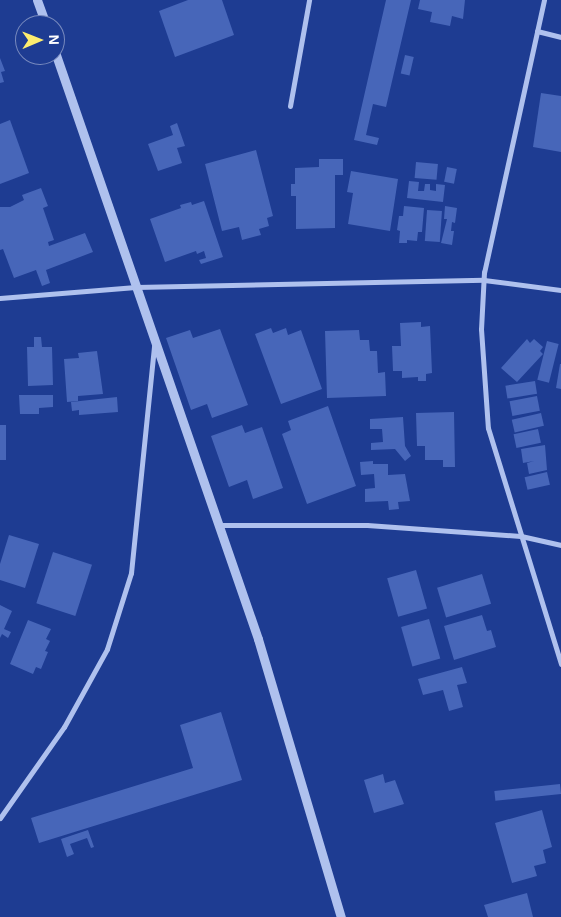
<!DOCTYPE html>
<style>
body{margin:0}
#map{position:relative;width:561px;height:917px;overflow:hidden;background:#1e3c92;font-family:Arial,sans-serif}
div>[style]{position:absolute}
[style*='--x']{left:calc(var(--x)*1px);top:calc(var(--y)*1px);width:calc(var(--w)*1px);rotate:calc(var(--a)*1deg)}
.building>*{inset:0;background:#4766b9;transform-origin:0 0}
.minor>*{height:5px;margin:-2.5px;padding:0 2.5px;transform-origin:2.5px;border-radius:2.5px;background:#afc1ee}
.tertiary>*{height:9px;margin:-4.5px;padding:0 4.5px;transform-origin:4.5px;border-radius:4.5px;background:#afc1ee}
span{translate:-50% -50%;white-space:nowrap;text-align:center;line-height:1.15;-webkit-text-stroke:5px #1e3c92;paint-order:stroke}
.north{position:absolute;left:15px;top:15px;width:50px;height:50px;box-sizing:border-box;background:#1e3c92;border:1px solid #788abe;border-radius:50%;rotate:89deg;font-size:14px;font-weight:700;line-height:20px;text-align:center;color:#fff}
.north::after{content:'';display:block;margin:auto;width:18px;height:22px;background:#fcec6f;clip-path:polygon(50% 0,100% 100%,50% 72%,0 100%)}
</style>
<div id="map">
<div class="building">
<i style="clip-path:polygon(188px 0,222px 0,234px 35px,175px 57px,159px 11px)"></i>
<i style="clip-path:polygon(386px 0,411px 0,386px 107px,373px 104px,366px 135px,379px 138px,377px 145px,354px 140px)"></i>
<i style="clip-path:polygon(420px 0,465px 0,463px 19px,452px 16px,450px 26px,430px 22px,432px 12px,418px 9px)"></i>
<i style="left:405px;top:55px;width:9px;height:19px;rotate:13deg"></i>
<i style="clip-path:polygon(0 58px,5px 71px,1px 72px,4px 82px,0 83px)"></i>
<i style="clip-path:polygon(541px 93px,561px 96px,561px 152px,533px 147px)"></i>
<i style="clip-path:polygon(10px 120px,29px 173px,0 184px,0 124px)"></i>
<i style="clip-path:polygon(177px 123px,185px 146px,177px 148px,182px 163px,158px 171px,148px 144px,173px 135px,170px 126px)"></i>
<i style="clip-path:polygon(256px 150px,273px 216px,267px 218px,269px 226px,259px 229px,261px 235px,242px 240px,239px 227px,222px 231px,205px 164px)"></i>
<i style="clip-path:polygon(319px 159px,343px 159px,343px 175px,335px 175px,335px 228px,296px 229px,296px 196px,291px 196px,291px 184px,295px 184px,295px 168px,319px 167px)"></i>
<i style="left:416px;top:162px;width:22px;height:16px;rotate:5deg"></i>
<i style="left:447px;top:167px;width:10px;height:15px;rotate:11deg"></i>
<i style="clip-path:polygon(351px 171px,398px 179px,390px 231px,348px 224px,353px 193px,347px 192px)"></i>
<i style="clip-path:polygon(409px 181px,419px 182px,418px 191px,424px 191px,425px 184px,430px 184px,430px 190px,436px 191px,436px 184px,445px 185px,443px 202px,407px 198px)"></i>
<i style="clip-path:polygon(41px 188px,48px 206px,43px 208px,54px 240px,48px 242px,49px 246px,85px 233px,93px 252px,46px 270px,50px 283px,42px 286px,36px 270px,14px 278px,3px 249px,0 250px,0 207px,10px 207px,24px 200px,22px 195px)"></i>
<i style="clip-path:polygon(204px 201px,223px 257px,201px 264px,199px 260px,206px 258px,204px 251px,197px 254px,196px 251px,165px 262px,150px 219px,181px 208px,180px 205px,191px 202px,192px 205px)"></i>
<i style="clip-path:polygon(404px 206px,424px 208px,422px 232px,418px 232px,417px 241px,407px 240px,407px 243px,399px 243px,400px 231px,397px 230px,399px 216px,403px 216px)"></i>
<i style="clip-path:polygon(445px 206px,457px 208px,455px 223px,452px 222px,451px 231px,454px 231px,452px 245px,441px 243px,447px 219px,444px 219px)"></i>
<i style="left:427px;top:210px;width:15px;height:31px;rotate:4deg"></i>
<i style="clip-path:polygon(421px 322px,421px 327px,430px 326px,432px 373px,426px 374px,426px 381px,418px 381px,418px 377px,402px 378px,402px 371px,393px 371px,392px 346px,401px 346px,400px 323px)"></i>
<i style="clip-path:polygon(271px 328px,273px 333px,286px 328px,288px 335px,301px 330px,322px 389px,281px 404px,255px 334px)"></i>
<i style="clip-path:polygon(220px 329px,248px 405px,212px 418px,207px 404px,191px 410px,166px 338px,190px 330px,193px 338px)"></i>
<i style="clip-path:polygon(359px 330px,360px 340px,369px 340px,370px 351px,377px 351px,378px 373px,385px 372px,386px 396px,327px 398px,325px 331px)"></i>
<i style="clip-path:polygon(34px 337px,41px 337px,42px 347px,52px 347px,53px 385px,28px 386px,27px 347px,34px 347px)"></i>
<i style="clip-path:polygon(527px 339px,530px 343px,534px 339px,543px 347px,540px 351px,543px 354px,517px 382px,501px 368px)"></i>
<i style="left:547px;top:341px;width:12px;height:40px;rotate:14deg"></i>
<i style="clip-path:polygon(97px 351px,103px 394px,78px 396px,78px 401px,67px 402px,64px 359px,79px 358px,78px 353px)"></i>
<i style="clip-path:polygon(560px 364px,561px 364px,561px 389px,556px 388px)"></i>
<i style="left:535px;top:381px;width:13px;height:30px;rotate:81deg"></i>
<i style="clip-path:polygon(19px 395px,53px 395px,53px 407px,39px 408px,39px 414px,20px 414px)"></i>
<i style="left:537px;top:396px;width:15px;height:28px;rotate:79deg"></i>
<i style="clip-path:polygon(117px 397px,118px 412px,79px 415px,79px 410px,72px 411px,71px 402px)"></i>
<i style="clip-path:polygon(328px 406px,356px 486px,307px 504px,282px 434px,291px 430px,288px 421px)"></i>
<i style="clip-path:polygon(454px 412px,455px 467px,443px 467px,443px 460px,425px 460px,425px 446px,417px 446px,416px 413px)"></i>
<i style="left:541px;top:413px;width:13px;height:30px;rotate:77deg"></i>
<i style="clip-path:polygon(403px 417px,405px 446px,411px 456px,405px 461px,395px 449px,371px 450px,371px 443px,383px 442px,382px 429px,370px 429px,370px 419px)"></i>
<i style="left:0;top:425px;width:6px;height:35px"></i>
<i style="clip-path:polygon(242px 425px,245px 433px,262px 427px,283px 488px,253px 499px,247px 480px,229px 487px,211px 436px)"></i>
<i style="left:538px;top:429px;width:14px;height:25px;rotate:78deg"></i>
<i style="clip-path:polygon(545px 445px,547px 470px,529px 474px,527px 463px,534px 461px,523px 463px,521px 449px)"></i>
<i style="clip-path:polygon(373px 461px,373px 464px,388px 464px,388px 475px,405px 474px,410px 501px,398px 502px,399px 509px,389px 510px,388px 501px,365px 502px,365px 489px,375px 488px,374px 474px,361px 475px,360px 462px)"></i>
<i style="left:547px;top:472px;width:13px;height:23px;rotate:77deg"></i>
<i style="clip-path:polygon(9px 535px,39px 544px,25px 588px,0 580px,0 564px)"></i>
<i style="left:53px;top:552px;width:41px;height:54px;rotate:18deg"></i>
<i style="left:416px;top:570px;width:40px;height:30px;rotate:74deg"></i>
<i style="left:482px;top:574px;width:31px;height:47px;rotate:73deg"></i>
<i style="clip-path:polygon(0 605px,12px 611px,4px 629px,11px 632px,8px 638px,2px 634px,0 638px)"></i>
<i style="clip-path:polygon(482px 615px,487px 631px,491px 630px,496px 647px,454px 660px,444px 626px)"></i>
<i style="left:429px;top:619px;width:41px;height:29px;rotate:74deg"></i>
<i style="clip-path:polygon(28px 620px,51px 629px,46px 639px,50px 641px,45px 651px,48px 652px,41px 669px,36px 667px,33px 674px,10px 664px)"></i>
<i style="clip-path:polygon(462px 667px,467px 683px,457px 685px,463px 707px,449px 711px,443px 690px,423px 695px,418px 679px)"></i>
<i style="clip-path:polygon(221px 712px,242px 780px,39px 843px,31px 818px,193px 768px,180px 725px)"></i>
<i style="clip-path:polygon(383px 774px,385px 783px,395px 780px,404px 804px,374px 813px,364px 780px)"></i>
<i style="left:560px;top:784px;width:10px;height:66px;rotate:84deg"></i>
<i style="clip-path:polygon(542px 810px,552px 847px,543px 850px,546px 863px,534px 866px,537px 876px,512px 883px,495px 823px)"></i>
<i style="clip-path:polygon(88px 830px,94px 847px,91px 848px,87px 838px,70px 844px,74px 854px,67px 857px,61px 839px)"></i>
<i style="clip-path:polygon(527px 893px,533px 917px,488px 917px,484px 905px)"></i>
</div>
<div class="minor">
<i style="--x:544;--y:0;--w:279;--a:102.4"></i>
<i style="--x:484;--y:272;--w:57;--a:93"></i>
<i style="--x:481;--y:329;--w:99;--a:86"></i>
<i style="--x:488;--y:428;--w:247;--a:72.8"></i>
<i style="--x:537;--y:31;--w:25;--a:14"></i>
<i style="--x:290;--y:106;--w:108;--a:-79.8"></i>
<i style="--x:0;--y:298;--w:136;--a:-4.6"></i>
<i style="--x:136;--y:287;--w:348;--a:-1.2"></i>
<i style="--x:484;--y:280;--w:78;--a:7.4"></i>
<i style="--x:219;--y:525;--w:148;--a:0"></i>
<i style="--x:367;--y:525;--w:154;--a:4.1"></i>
<i style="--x:521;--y:536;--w:41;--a:12.7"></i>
<i style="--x:0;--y:818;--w:111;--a:-54.9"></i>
<i style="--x:64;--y:727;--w:89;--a:-61.1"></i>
<i style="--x:107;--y:649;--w:80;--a:-72.5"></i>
<i style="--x:131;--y:573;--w:229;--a:-84.2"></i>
</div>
<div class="tertiary">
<i style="--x:37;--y:0;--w:27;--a:70"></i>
<i style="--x:55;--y:52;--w:621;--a:70.92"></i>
<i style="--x:258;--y:639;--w:290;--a:73.4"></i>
</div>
<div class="north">N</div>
</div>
